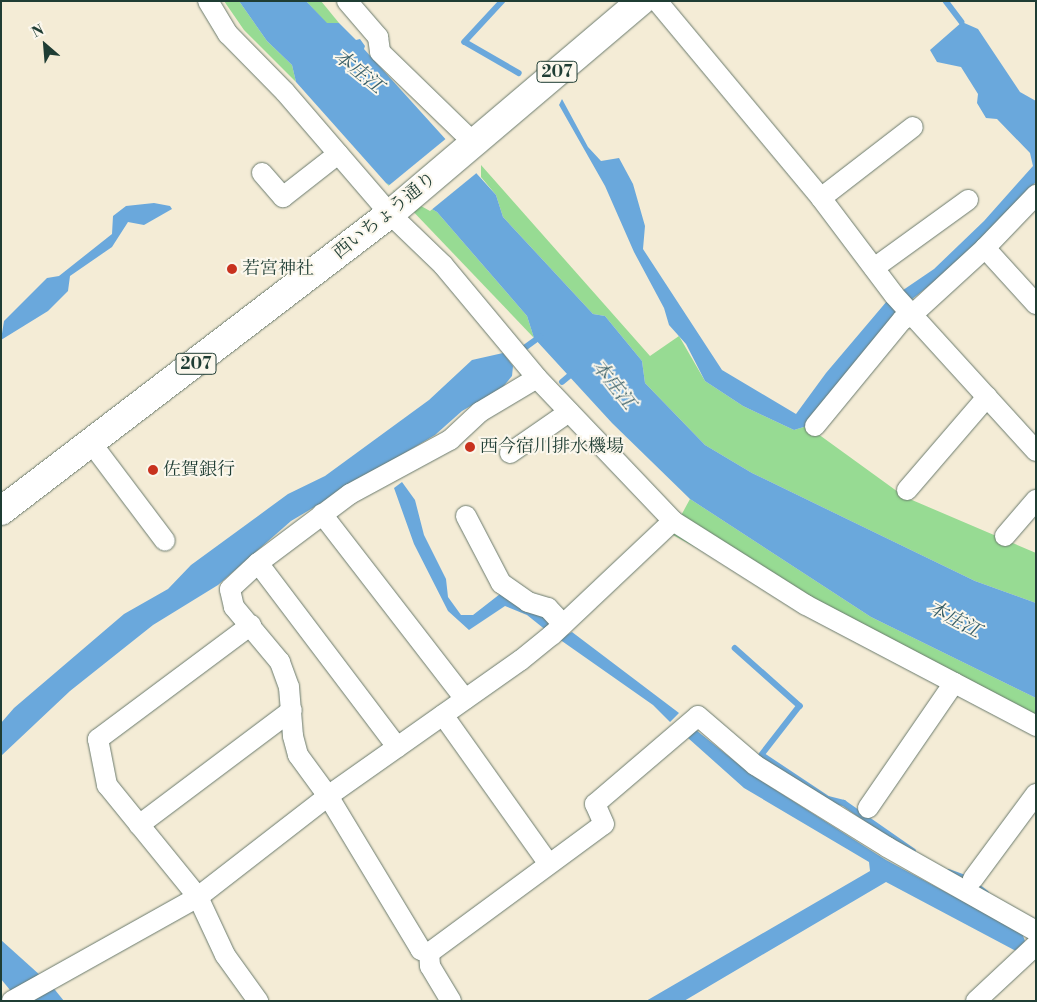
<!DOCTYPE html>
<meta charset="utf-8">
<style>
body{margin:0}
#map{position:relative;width:1037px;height:1002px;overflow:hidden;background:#f4ecd6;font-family:"Libre Bodoni","Noto Serif JP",serif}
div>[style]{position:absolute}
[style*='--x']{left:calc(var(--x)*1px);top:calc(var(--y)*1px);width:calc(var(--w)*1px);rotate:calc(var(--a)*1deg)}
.green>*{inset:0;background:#97db93}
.water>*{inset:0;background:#6aa8dc}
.pier>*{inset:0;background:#f4ecd6}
.stream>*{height:5.5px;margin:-2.75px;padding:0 2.75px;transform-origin:2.75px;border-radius:2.75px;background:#6aa8dc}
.roads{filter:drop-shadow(0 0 1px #6a7a6d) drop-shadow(0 0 1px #6a7a6d)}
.minor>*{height:20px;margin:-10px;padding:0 10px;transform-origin:10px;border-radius:10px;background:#fff}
.highway>*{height:28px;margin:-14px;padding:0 14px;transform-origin:14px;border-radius:14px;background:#fff}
.dots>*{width:14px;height:14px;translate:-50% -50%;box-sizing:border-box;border:2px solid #fbf7ec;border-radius:50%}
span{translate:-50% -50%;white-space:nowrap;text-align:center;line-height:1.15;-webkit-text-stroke:4px #fbf7ec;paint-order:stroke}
.shield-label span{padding:1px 4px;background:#fbf7ec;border:1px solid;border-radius:4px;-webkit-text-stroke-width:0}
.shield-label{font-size:16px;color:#1f3d34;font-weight:700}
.street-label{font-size:18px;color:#1f3d34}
.poi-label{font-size:18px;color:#1f3d34}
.left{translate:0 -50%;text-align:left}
.water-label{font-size:19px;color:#365d66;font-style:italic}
.frame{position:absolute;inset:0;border:2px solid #1f3d34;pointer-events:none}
.north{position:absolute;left:20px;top:20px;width:50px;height:50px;-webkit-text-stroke:4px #fbf7ec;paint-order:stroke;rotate:333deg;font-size:14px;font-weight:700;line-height:20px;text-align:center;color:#1f3d34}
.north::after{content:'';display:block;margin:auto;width:18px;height:22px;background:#1f3d34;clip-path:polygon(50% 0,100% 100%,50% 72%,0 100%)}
</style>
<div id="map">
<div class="green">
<i style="clip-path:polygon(224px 1px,239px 1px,267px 41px,292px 65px,296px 82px,244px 30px)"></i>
<i style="clip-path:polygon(306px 1px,321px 1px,339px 23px,327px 24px)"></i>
<i style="clip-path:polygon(481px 165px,650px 356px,679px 336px,705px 381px,743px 406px,794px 430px,807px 426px,905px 497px,1036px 553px,1036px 603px,975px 581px,752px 473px,705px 445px,645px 383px,642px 361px,605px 316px,593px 314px,503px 217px,496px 195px,481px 177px)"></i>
<i style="clip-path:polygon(386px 183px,437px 212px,527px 316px,534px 338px)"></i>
<i style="clip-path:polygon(690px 499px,871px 617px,1036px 698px,1036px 732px,671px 534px)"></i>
</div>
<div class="water">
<i style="clip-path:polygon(239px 1px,306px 1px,327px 23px,339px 23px,356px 40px,360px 39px,365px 46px,364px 49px,496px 195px,503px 217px,593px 314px,605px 316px,642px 361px,645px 383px,705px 445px,752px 473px,975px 581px,1036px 603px,1036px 698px,871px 617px,690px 499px,612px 423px,534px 338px,527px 316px,437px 212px,386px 183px,296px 82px,292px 65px,267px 41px)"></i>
<i style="clip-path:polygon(962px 22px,978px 29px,1020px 92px,1036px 101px,1036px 182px,950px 269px,896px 312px,807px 426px,794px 430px,743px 406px,705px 381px,686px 344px,669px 325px,664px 308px,634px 252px,605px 186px,559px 105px,562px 99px,588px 147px,601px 161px,619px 158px,633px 184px,645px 226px,643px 249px,722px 370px,796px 414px,826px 373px,887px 301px,934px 269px,984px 221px,1033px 166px,1030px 153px,997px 119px,986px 118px,977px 103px,978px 94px,961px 67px,937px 62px,930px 50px)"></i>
<i style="clip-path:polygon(154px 203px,170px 206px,172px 209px,144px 225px,128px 222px,112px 247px,70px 276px,68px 291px,48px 311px,1px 340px,4px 321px,47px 278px,59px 276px,112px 234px,113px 216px,126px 206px)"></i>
<i style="clip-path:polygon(503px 353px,513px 366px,512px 376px,502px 388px,462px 411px,435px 435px,291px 521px,218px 585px,153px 625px,70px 691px,1px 756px,1px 723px,14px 708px,124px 614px,168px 589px,191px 565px,288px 494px,325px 476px,429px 400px,472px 360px)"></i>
<i style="clip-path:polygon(402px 482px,415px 500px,424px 535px,446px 579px,448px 597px,461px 615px,473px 615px,500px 594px,543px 614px,552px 624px,547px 631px,527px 615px,505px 606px,469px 630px,448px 611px,414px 544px,394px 488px)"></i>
<i style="clip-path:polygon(572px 632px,679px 713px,670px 722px,653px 705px,559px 639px)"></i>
<i style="clip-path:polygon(696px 730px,752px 775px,886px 860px,1022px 933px,1025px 941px,1016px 951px,886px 882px,684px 1001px,646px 1001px,870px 871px,869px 862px,744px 788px,688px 738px)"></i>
<i style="clip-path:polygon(1px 940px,51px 985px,64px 1001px,19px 1001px,1px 979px)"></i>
</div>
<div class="pier">
<i style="clip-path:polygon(448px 137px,479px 171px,430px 211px,387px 187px)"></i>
</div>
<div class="stream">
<i style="--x:503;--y:1;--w:56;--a:132.8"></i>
<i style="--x:465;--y:42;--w:62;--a:29.9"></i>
<i style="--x:946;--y:1;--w:26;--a:53"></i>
<i style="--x:519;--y:352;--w:26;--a:-36"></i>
<i style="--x:562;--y:382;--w:16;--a:-40"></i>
<i style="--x:735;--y:648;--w:87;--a:41.7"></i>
<i style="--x:800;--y:706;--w:62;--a:127.8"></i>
<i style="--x:762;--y:755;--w:79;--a:33.7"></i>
<i style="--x:828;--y:799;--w:16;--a:14"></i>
<i style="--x:844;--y:803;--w:84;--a:34.8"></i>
<i style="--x:949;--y:872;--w:20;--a:20"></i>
<i style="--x:968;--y:879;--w:23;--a:38"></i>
</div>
<div class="roads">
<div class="minor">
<i style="--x:208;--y:1;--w:39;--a:59"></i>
<i style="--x:228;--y:34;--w:81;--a:45.5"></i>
<i style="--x:285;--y:92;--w:161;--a:49.3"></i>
<i style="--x:390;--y:214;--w:74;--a:43.9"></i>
<i style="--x:443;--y:265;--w:147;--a:50.2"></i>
<i style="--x:537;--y:378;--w:197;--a:46.4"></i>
<i style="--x:673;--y:521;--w:157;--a:32.3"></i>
<i style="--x:806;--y:605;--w:260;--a:27.7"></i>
<i style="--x:347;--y:1;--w:48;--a:49.3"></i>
<i style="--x:378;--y:37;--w:15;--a:82"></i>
<i style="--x:380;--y:52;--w:131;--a:44.1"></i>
<i style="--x:657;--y:1;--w:256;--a:50.2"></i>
<i style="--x:821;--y:198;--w:121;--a:53"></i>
<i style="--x:894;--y:295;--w:211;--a:47.7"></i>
<i style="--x:262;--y:173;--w:32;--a:49"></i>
<i style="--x:283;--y:197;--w:70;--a:-38"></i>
<i style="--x:821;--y:198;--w:116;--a:-37.7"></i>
<i style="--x:985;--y:248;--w:76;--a:47.7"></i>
<i style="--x:874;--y:268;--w:116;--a:-35.9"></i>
<i style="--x:815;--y:426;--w:137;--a:-50.6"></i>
<i style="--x:902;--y:320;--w:11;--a:-27"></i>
<i style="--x:912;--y:315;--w:99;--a:-42.5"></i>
<i style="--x:985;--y:248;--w:74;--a:-46.1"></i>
<i style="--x:92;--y:444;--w:121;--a:53"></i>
<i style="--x:510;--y:453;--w:72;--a:-34.8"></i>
<i style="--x:907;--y:490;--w:123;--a:-49.3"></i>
<i style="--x:322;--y:514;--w:234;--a:52.3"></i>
<i style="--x:466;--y:516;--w:76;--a:62.4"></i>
<i style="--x:501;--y:583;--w:33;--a:35"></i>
<i style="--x:528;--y:602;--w:21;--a:17"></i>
<i style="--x:548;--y:608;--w:22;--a:47"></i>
<i style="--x:1005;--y:536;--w:48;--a:-49.3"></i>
<i style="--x:258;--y:563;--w:231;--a:52.9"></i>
<i style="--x:251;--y:625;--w:191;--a:143.3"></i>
<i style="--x:98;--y:739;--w:47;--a:78.9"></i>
<i style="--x:107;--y:785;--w:144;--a:50.9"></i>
<i style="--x:198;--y:897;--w:64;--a:65"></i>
<i style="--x:225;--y:955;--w:57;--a:54.3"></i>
<i style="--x:443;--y:715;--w:181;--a:54.6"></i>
<i style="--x:868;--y:808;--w:152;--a:-55.5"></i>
<i style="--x:139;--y:825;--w:191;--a:-36.9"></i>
<i style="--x:973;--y:879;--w:106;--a:-53.5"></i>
<i style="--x:429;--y:953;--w:9;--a:-159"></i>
<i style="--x:421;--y:950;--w:180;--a:-121.1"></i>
<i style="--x:328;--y:796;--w:51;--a:-126.2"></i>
<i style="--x:298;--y:755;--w:20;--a:-105"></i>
<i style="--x:293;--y:736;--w:49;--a:-94.7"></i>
<i style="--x:289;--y:687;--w:27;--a:-110"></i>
<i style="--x:280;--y:662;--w:72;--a:-129.9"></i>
<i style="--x:234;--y:607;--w:18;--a:-103"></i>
<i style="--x:230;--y:589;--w:38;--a:-43"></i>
<i style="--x:258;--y:563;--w:115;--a:-36.9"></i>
<i style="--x:350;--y:494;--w:114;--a:-28.4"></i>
<i style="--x:450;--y:440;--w:41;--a:-43"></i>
<i style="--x:480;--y:412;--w:66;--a:-30.8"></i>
<i style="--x:12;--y:1001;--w:213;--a:-29.2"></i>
<i style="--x:198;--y:897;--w:165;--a:-37.8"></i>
<i style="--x:328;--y:796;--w:236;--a:-35.2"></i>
<i style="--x:521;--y:660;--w:40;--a:-39"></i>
<i style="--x:552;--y:635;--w:166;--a:-43.3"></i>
<i style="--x:451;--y:1001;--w:41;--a:-121"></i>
<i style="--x:430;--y:966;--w:13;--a:-94"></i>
<i style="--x:429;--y:953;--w:217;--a:-36.4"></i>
<i style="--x:604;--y:824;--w:22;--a:-114"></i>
<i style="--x:595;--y:804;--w:135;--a:-40.5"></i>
<i style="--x:698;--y:716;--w:75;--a:40.7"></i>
<i style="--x:755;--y:765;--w:155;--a:31.8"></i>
<i style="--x:887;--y:847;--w:171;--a:29.4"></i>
<i style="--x:976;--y:1001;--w:82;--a:-43"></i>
</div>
<div class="highway">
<i style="--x:1;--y:511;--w:489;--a:-37.4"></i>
<i style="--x:390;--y:214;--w:329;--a:-40.3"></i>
</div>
</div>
<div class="dots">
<i style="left:232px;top:269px;background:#c8321e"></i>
<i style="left:470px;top:447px;background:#c8321e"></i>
<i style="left:153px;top:470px;background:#c8321e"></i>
</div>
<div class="shield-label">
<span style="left:557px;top:72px">207</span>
<span style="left:196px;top:364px">207</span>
</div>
<div class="street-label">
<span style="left:385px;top:216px;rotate:-39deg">西いちょう通り</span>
</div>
<div class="poi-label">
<span class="left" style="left:242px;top:269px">若宮神社</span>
<span class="left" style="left:480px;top:447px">西今宿川排水機場</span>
<span class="left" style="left:163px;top:470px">佐賀銀行</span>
</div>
<div class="water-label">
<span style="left:358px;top:72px;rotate:39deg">本庄江</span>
<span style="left:613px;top:385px;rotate:52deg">本庄江</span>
<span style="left:954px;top:620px;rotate:28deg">本庄江</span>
</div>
<div class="frame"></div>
<div class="north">N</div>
</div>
